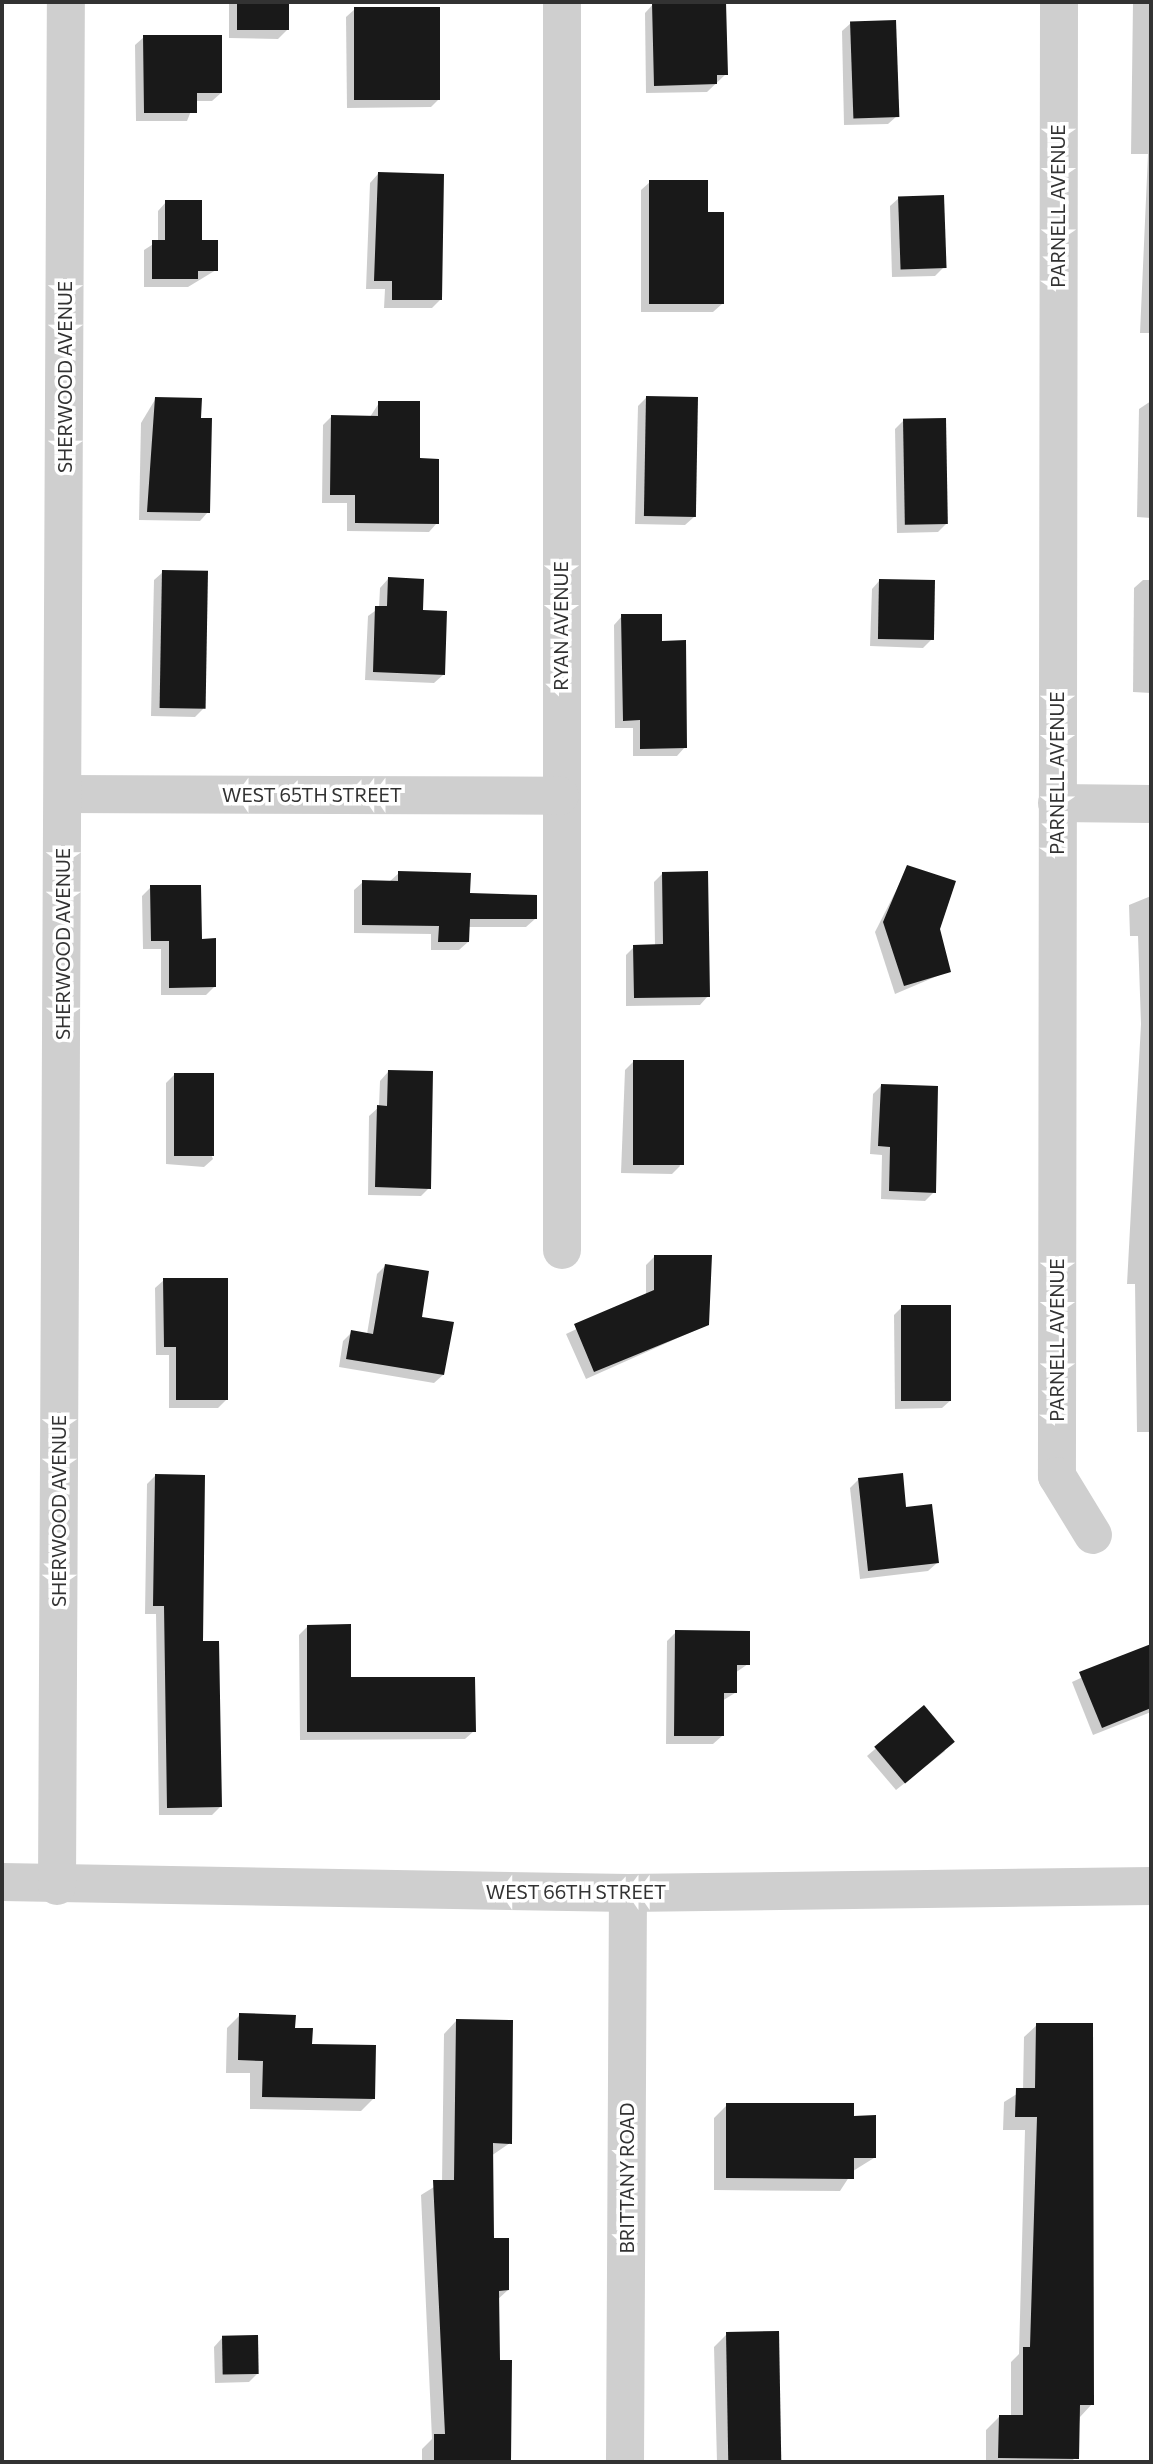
<!DOCTYPE html>
<style>
body{margin:0}
#map{position:relative;width:1153px;height:2464px;overflow:hidden;background:#fff;font-family:Commissioner,sans-serif}
div>[style]{position:absolute}
[style*='--x']{left:calc(var(--x)*1px);top:calc(var(--y)*1px);width:calc(var(--w)*1px);rotate:calc(var(--a)*1deg)}
.shadow>*{inset:0;background:#0003}
.building>*{inset:0;background:#191919;transform-origin:0 0}
.minor>*{height:38px;margin:-19px;padding:0 19px;transform-origin:19px;border-radius:19px;background:#cfcfcf}
span{translate:-50% -50%;white-space:nowrap;text-align:center;line-height:1.15;-webkit-text-stroke:7px #fff;paint-order:stroke}
.street-label{font-size:19px;color:#323232}
.frame{position:absolute;inset:0;border:4px solid #323232;pointer-events:none}
</style>
<div id="map">
<div class="shadow">
<i style="clip-path:polygon(229px 2px,287px 2px,287px 30px,278px 39px,229px 38px)"></i>
<i style="clip-path:polygon(655px 2px,725px 2px,726px 74px,707px 92px,646px 93px,645px 13px)"></i>
<i style="clip-path:polygon(1133px 2px,1151px 2px,1151px 333px,1140px 333px,1148px 154px,1131px 154px)"></i>
<i style="clip-path:polygon(355px 9px,439px 99px,431px 107px,347px 108px,346px 17px)"></i>
<i style="clip-path:polygon(851px 23px,897px 116px,888px 124px,844px 125px,842px 31px)"></i>
<i style="clip-path:polygon(144px 37px,221px 93px,212px 101px,195px 101px,187px 121px,136px 121px,135px 45px)"></i>
<i style="clip-path:polygon(378px 174px,440px 300px,432px 308px,384px 308px,385px 289px,366px 289px,370px 183px)"></i>
<i style="clip-path:polygon(650px 182px,706px 213px,722px 304px,713px 312px,641px 312px,641px 190px)"></i>
<i style="clip-path:polygon(899px 198px,944px 267px,935px 276px,892px 277px,890px 206px)"></i>
<i style="clip-path:polygon(166px 202px,216px 270px,188px 287px,144px 287px,144px 250px,158px 241px,158px 211px)"></i>
<i style="clip-path:polygon(156px 398px,199px 420px,208px 512px,200px 521px,139px 520px,141px 423px)"></i>
<i style="clip-path:polygon(646px 398px,694px 517px,685px 525px,635px 524px,638px 406px)"></i>
<i style="clip-path:polygon(1151px 401px,1151px 518px,1137px 517px,1139px 409px)"></i>
<i style="clip-path:polygon(379px 403px,418px 460px,437px 523px,429px 532px,347px 531px,347px 503px,322px 503px,323px 425px,331px 417px,370px 417px)"></i>
<i style="clip-path:polygon(903px 421px,946px 524px,938px 532px,897px 533px,895px 429px)"></i>
<i style="clip-path:polygon(163px 572px,203px 709px,195px 717px,151px 716px,154px 580px)"></i>
<i style="clip-path:polygon(388px 579px,421px 612px,443px 675px,434px 683px,365px 680px,368px 616px,379px 608px,380px 588px)"></i>
<i style="clip-path:polygon(880px 580px,932px 639px,923px 648px,870px 646px,872px 589px)"></i>
<i style="clip-path:polygon(1143px 580px,1151px 580px,1151px 693px,1133px 692px,1134px 588px)"></i>
<i style="clip-path:polygon(622px 616px,660px 643px,685px 747px,677px 756px,633px 756px,633px 728px,615px 728px,614px 625px)"></i>
<i style="clip-path:polygon(908px 867px,938px 929px,949px 971px,895px 994px,875px 932px)"></i>
<i style="clip-path:polygon(399px 873px,468px 894px,535px 919px,526px 927px,468px 927px,468px 942px,459px 950px,431px 950px,431px 934px,354px 933px,354px 890px,363px 882px,389px 882px)"></i>
<i style="clip-path:polygon(663px 873px,708px 996px,700px 1005px,626px 1006px,626px 955px,634px 947px,655px 946px,654px 882px)"></i>
<i style="clip-path:polygon(151px 887px,200px 941px,215px 986px,206px 995px,161px 995px,161px 949px,143px 949px,142px 896px)"></i>
<i style="clip-path:polygon(1151px 896px,1151px 1432px,1137px 1432px,1135px 1284px,1127px 1284px,1141px 1024px,1138px 936px,1130px 936px,1129px 905px)"></i>
<i style="clip-path:polygon(634px 1061px,680px 1166px,672px 1174px,621px 1173px,625px 1070px)"></i>
<i style="clip-path:polygon(388px 1072px,429px 1188px,421px 1196px,368px 1195px,369px 1116px,379px 1107px,380px 1081px)"></i>
<i style="clip-path:polygon(175px 1074px,213px 1159px,204px 1167px,166px 1164px,166px 1083px)"></i>
<i style="clip-path:polygon(881px 1086px,934px 1192px,925px 1201px,881px 1199px,882px 1155px,870px 1154px,873px 1094px)"></i>
<i style="clip-path:polygon(655px 1256px,707px 1325px,586px 1379px,566px 1334px,646px 1296px,646px 1265px)"></i>
<i style="clip-path:polygon(386px 1265px,419px 1319px,443px 1375px,434px 1383px,339px 1367px,343px 1341px,352px 1332px,367px 1334px,377px 1274px)"></i>
<i style="clip-path:polygon(164px 1280px,227px 1399px,218px 1408px,169px 1408px,169px 1355px,156px 1355px,155px 1288px)"></i>
<i style="clip-path:polygon(902px 1307px,951px 1400px,942px 1408px,895px 1409px,894px 1315px)"></i>
<i style="clip-path:polygon(155px 1476px,201px 1642px,221px 1806px,212px 1815px,159px 1815px,156px 1614px,145px 1614px,147px 1484px)"></i>
<i style="clip-path:polygon(859px 1479px,937px 1563px,928px 1571px,860px 1579px,850px 1488px)"></i>
<i style="clip-path:polygon(307px 1627px,350px 1679px,474px 1731px,465px 1739px,300px 1740px,299px 1635px)"></i>
<i style="clip-path:polygon(676px 1632px,748px 1664px,735px 1673px,735px 1693px,722px 1701px,722px 1736px,713px 1744px,666px 1744px,667px 1641px)"></i>
<i style="clip-path:polygon(1151px 1646px,1151px 1712px,1093px 1735px,1072px 1682px)"></i>
<i style="clip-path:polygon(924px 1707px,945px 1751px,896px 1790px,867px 1756px)"></i>
<i style="clip-path:polygon(240px 2015px,293px 2029px,374px 2098px,361px 2111px,250px 2109px,250px 2073px,226px 2073px,227px 2028px)"></i>
<i style="clip-path:polygon(456px 2021px,510px 2143px,491px 2156px,492px 2239px,508px 2290px,497px 2300px,498px 2362px,510px 2362px,509px 2462px,422px 2462px,422px 2449px,432px 2439px,421px 2195px,442px 2182px,444px 2034px)"></i>
<i style="clip-path:polygon(1037px 2025px,1092px 2404px,1080px 2417px,1073px 2462px,986px 2462px,986px 2430px,999px 2417px,1011px 2417px,1011px 2362px,1019px 2354px,1025px 2130px,1003px 2130px,1004px 2102px,1023px 2090px,1024px 2037px)"></i>
<i style="clip-path:polygon(727px 2105px,853px 2117px,874px 2158px,853px 2171px,840px 2191px,714px 2190px,714px 2118px)"></i>
<i style="clip-path:polygon(777px 2333px,780px 2462px,717px 2462px,714px 2347px,727px 2334px)"></i>
<i style="clip-path:polygon(222px 2338px,257px 2374px,249px 2382px,215px 2383px,214px 2347px)"></i>
</div>
<div class="building">
<i style="left:237px;top:2px;width:52px;height:28px"></i>
<i style="clip-path:polygon(726px 2px,728px 75px,717px 75px,717px 84px,654px 86px,652px 3px)"></i>
<i style="left:354px;top:7px;width:86px;height:93px"></i>
<i style="left:896px;top:20px;width:97px;height:46px;rotate:88deg"></i>
<i style="clip-path:polygon(143px 35px,222px 35px,222px 93px,197px 93px,197px 113px,144px 113px)"></i>
<i style="clip-path:polygon(378px 172px,444px 174px,442px 300px,392px 300px,392px 281px,374px 281px)"></i>
<i style="clip-path:polygon(649px 180px,708px 180px,708px 212px,724px 212px,724px 304px,649px 304px)"></i>
<i style="left:944px;top:195px;width:73px;height:46px;rotate:88deg"></i>
<i style="clip-path:polygon(165px 200px,202px 200px,202px 240px,218px 240px,218px 271px,198px 271px,198px 279px,152px 279px,152px 240px,165px 240px)"></i>
<i style="left:646px;top:396px;width:52px;height:120px;rotate:1deg"></i>
<i style="clip-path:polygon(155px 397px,202px 398px,201px 418px,212px 418px,210px 513px,147px 512px)"></i>
<i style="clip-path:polygon(378px 401px,420px 401px,420px 458px,439px 459px,439px 524px,355px 523px,355px 495px,330px 495px,331px 415px,378px 416px)"></i>
<i style="left:946px;top:418px;width:106px;height:43px;rotate:89deg"></i>
<i style="left:162px;top:570px;width:46px;height:138px;rotate:1deg"></i>
<i style="clip-path:polygon(388px 577px,424px 579px,423px 610px,447px 611px,445px 675px,373px 672px,375px 606px,387px 606px)"></i>
<i style="left:879px;top:579px;width:56px;height:60px;rotate:1deg"></i>
<i style="clip-path:polygon(621px 614px,662px 614px,662px 641px,686px 640px,687px 748px,640px 749px,640px 720px,623px 721px)"></i>
<i style="clip-path:polygon(907px 865px,956px 881px,940px 929px,951px 972px,904px 986px,883px 922px)"></i>
<i style="clip-path:polygon(398px 871px,471px 873px,470px 893px,537px 895px,537px 919px,470px 919px,469px 942px,438px 942px,439px 926px,362px 925px,362px 880px,398px 881px)"></i>
<i style="clip-path:polygon(708px 871px,710px 997px,634px 998px,633px 945px,663px 944px,662px 872px)"></i>
<i style="clip-path:polygon(150px 885px,201px 885px,202px 939px,216px 938px,216px 987px,169px 988px,169px 941px,151px 941px)"></i>
<i style="left:633px;top:1060px;width:51px;height:105px"></i>
<i style="clip-path:polygon(388px 1070px,433px 1071px,431px 1189px,375px 1187px,377px 1105px,387px 1106px)"></i>
<i style="left:174px;top:1073px;width:40px;height:83px"></i>
<i style="clip-path:polygon(881px 1084px,938px 1086px,936px 1193px,889px 1191px,890px 1147px,878px 1146px)"></i>
<i style="clip-path:polygon(654px 1255px,712px 1255px,709px 1325px,594px 1372px,574px 1324px,654px 1290px)"></i>
<i style="clip-path:polygon(385px 1264px,429px 1271px,422px 1317px,454px 1322px,444px 1375px,346px 1359px,351px 1330px,373px 1334px)"></i>
<i style="clip-path:polygon(163px 1278px,228px 1278px,228px 1400px,176px 1400px,176px 1347px,164px 1347px)"></i>
<i style="left:901px;top:1305px;width:50px;height:96px"></i>
<i style="clip-path:polygon(903px 1473px,906px 1507px,932px 1504px,939px 1563px,868px 1571px,858px 1478px)"></i>
<i style="clip-path:polygon(155px 1474px,205px 1475px,203px 1641px,219px 1641px,222px 1807px,167px 1808px,164px 1606px,153px 1606px)"></i>
<i style="clip-path:polygon(351px 1624px,351px 1677px,475px 1677px,476px 1732px,307px 1732px,307px 1625px)"></i>
<i style="clip-path:polygon(675px 1630px,750px 1631px,750px 1665px,737px 1665px,737px 1693px,724px 1693px,724px 1736px,674px 1736px)"></i>
<i style="clip-path:polygon(1151px 1644px,1151px 1708px,1102px 1728px,1079px 1672px)"></i>
<i style="left:924px;top:1705px;width:48px;height:65px;rotate:50deg"></i>
<i style="clip-path:polygon(239px 2013px,296px 2015px,295px 2028px,313px 2028px,312px 2044px,376px 2045px,375px 2099px,262px 2097px,263px 2061px,238px 2060px)"></i>
<i style="clip-path:polygon(456px 2019px,513px 2020px,512px 2144px,493px 2143px,494px 2238px,509px 2238px,509px 2290px,499px 2291px,500px 2360px,512px 2360px,511px 2462px,434px 2462px,434px 2434px,445px 2434px,433px 2180px,454px 2180px)"></i>
<i style="clip-path:polygon(1036px 2023px,1093px 2023px,1094px 2405px,1080px 2405px,1079px 2459px,998px 2458px,999px 2415px,1023px 2415px,1023px 2347px,1030px 2347px,1037px 2117px,1015px 2117px,1016px 2088px,1035px 2088px)"></i>
<i style="clip-path:polygon(726px 2103px,854px 2103px,854px 2116px,876px 2115px,876px 2158px,854px 2158px,854px 2179px,726px 2178px)"></i>
<i style="left:779px;top:2331px;width:131px;height:53px;rotate:89deg"></i>
<i style="left:258px;top:2335px;width:39px;height:36px;rotate:89deg"></i>
</div>
<div class="minor">
<i style="--x:562;--y:2;--w:1248;--a:90"></i>
<i style="--x:1059;--y:2;--w:1474;--a:90.08"></i>
<i style="--x:1057;--y:1476;--w:69;--a:58.6"></i>
<i style="--x:63;--y:794;--w:497;--a:0.2"></i>
<i style="--x:1057;--y:803;--w:94;--a:0.6"></i>
<i style="--x:2;--y:1882;--w:626;--a:1.01"></i>
<i style="--x:628;--y:1893;--w:523;--a:-0.77"></i>
<i style="--x:57;--y:1886;--w:1884;--a:-89.73"></i>
<i style="--x:625;--y:2462;--w:569;--a:-89.7"></i>
</div>
<div class="street-label">
<span style="left:1058px;top:206px;rotate:-90deg">PARNELL AVENUE</span>
<span style="left:65px;top:377px;rotate:-90deg">SHERWOOD AVENUE</span>
<span style="left:561px;top:626px;rotate:-90deg">RYAN AVENUE</span>
<span style="left:1057px;top:773px;rotate:-90deg">PARNELL AVENUE</span>
<span style="left:312px;top:795px">WEST 65TH STREET</span>
<span style="left:63px;top:944px;rotate:-90deg">SHERWOOD AVENUE</span>
<span style="left:1057px;top:1340px;rotate:-90deg">PARNELL AVENUE</span>
<span style="left:59px;top:1511px;rotate:-90deg">SHERWOOD AVENUE</span>
<span style="left:576px;top:1892px">WEST 66TH STREET</span>
<span style="left:627px;top:2178px;rotate:-90deg">BRITTANY ROAD</span>
</div>
<div class="frame"></div>
</div>
